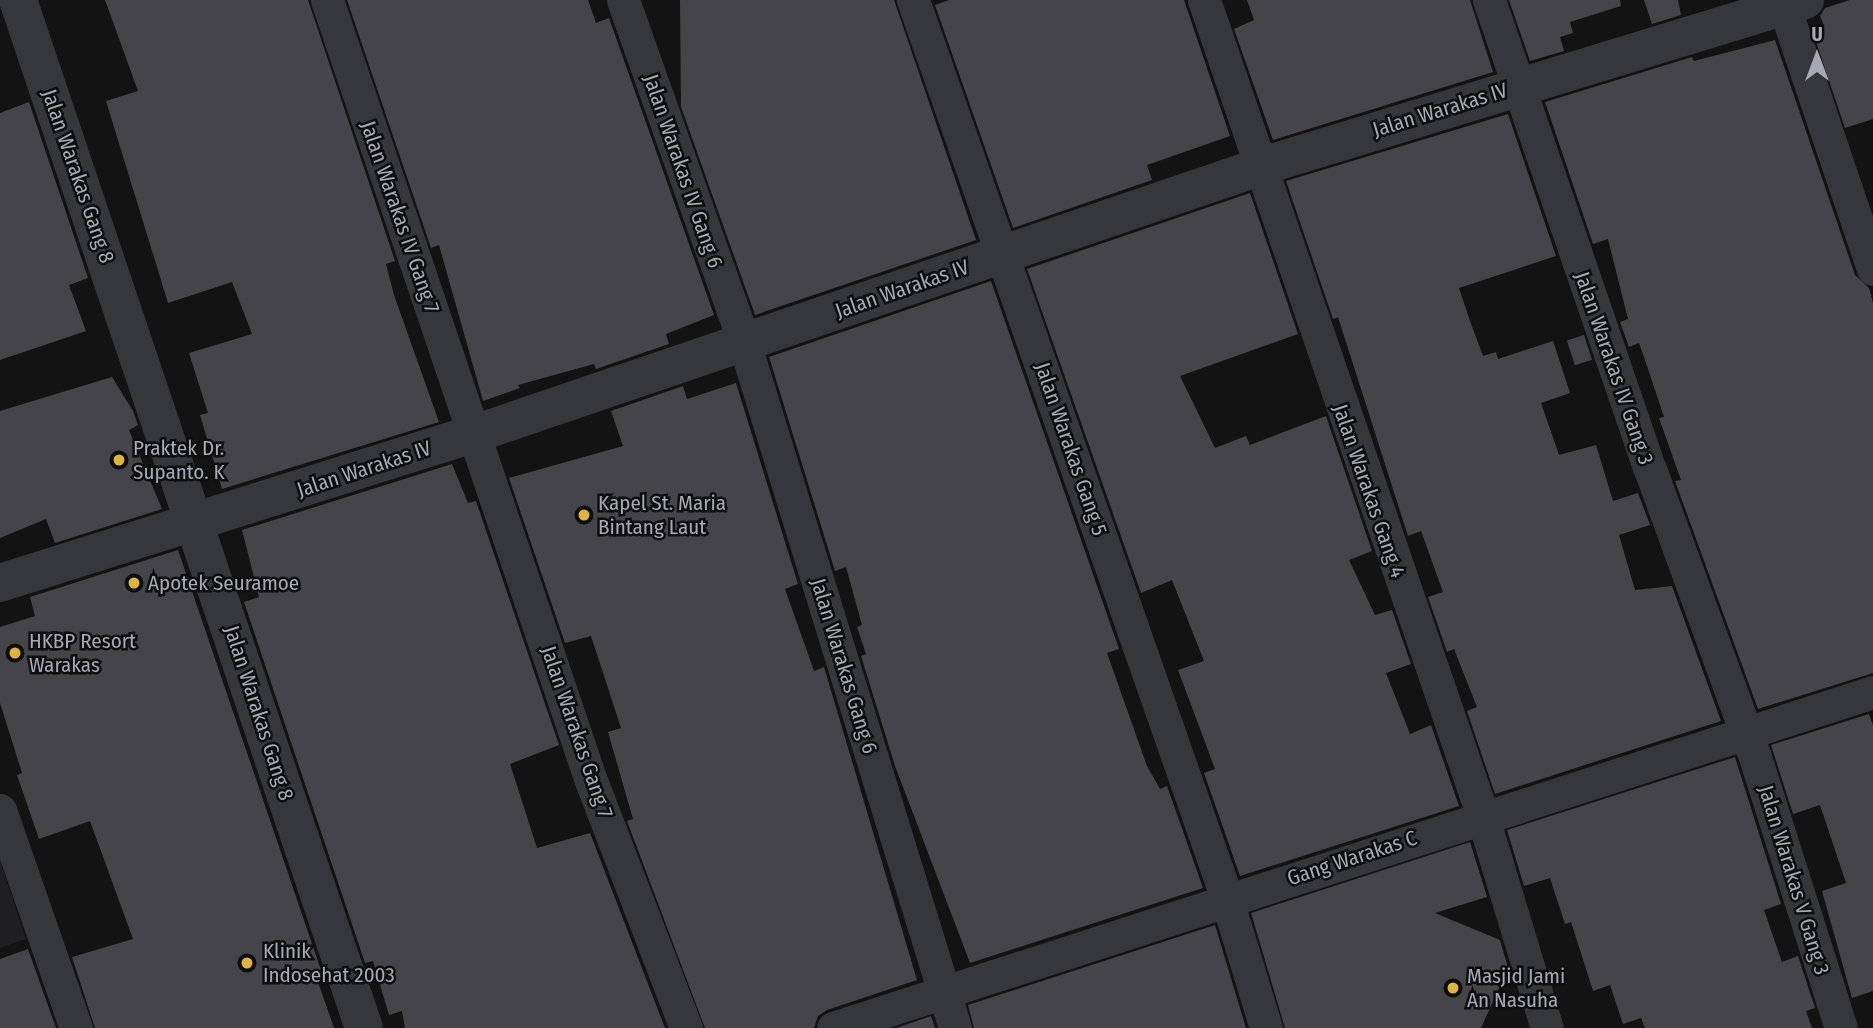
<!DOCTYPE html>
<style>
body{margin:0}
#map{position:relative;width:1873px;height:1028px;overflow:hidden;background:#131314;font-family:"Fira Sans Condensed",sans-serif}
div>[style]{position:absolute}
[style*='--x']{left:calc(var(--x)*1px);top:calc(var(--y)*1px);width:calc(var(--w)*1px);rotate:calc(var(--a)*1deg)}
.built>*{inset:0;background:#1f1f21}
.building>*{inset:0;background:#454549;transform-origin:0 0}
.minor>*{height:33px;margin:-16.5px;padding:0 16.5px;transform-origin:16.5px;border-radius:16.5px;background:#36373b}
.tertiary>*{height:38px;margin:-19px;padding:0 19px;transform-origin:19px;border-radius:19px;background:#36373b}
.dots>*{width:19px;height:19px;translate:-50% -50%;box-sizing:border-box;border:4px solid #0e0e0f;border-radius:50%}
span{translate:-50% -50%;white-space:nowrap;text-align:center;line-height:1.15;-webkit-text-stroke:5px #0e0e0f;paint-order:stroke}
.street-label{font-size:21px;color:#a6a9b3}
.poi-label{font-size:21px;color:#a6a9b3}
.left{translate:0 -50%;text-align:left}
.north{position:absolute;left:1782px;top:21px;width:70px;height:70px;-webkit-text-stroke:5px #0e0e0f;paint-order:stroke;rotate:0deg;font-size:19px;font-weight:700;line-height:28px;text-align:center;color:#a6a9b3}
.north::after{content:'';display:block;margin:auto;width:24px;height:32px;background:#a6a9b3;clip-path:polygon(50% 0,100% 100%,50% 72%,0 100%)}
</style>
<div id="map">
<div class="built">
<i style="clip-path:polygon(0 861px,26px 939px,0 948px)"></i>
</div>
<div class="building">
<i style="clip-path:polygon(105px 0,308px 0,395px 261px,386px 264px,394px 295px,439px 422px,222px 489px,200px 415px,208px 413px,189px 353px,252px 334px,232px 282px,168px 303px,106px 101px,138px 91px)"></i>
<i style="clip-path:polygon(347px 0,588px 0,596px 23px,609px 18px,714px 315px,666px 334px,669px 344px,596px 369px,594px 364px,518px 385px,520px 388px,483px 401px,439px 245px,431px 248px)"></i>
<i style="clip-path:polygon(680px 0,894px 0,976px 240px,755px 315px,681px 107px)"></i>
<i style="clip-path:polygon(949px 0,1184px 0,1230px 136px,1147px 165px,1152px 180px,1013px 228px,935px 5px)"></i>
<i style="clip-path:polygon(1247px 0,1470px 0,1493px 72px,1273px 140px,1234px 29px,1254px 20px)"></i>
<i style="clip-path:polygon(1509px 0,1620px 0,1621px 6px,1570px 22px,1573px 33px,1560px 37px,1564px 51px,1530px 61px)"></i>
<i style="clip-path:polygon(1644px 0,1678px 0,1681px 15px,1652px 24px)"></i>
<i style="clip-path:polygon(1850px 0,1873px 0,1873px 119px,1845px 128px,1812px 30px,1824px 26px,1820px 16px,1825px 8px)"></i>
<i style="clip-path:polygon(1775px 40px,1855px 275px,1869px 288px,1873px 303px,1873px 673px,1758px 709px,1675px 481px,1681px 480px,1659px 418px,1664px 417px,1644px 357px,1639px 343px,1629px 347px,1620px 322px,1628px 319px,1608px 239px,1593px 244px,1545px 102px,1692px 57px,1694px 61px)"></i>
<i style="clip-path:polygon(29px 102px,88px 278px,69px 285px,86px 331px,0 360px,0 113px)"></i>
<i style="clip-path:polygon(1508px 114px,1556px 256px,1459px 288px,1470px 321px,1483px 356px,1496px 352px,1498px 359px,1553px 341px,1570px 393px,1541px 403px,1559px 455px,1596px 445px,1613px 501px,1638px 493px,1650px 525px,1619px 535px,1635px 590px,1672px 586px,1721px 721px,1495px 794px,1467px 711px,1477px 707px,1454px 649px,1447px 652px,1428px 597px,1443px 592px,1421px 531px,1408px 536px,1338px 317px,1333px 319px,1286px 181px)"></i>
<i style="clip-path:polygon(1250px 193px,1298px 334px,1180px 376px,1215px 448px,1246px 436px,1250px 445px,1326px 416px,1372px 551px,1349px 560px,1375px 615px,1392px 610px,1411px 664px,1386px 673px,1410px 734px,1431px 725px,1459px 806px,1240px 876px,1204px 773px,1215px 769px,1178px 670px,1204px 661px,1172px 580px,1141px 593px,1027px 269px)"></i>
<i style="clip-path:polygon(991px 281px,1119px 649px,1107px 653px,1147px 766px,1160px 789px,1167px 786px,1203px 888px,970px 963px,895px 766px,861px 656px,866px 654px,857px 627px,862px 625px,846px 567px,835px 571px,769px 357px)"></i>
<i style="left:1584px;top:335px;width:26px;height:18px;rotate:72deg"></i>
<i style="clip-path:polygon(112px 377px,133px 411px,138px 425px,129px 430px,162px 509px,55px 543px,46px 519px,0 538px,0 411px)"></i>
<i style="clip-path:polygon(736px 383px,798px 584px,785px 589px,814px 671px,824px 667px,917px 980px,827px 1010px,818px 1016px,814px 1028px,705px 1028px,627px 821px,633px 819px,608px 732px,621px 728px,591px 636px,565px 643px,509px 478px,623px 446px,611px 411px,683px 386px,687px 399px)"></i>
<i style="clip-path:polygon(452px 464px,468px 503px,476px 501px,559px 745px,510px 764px,537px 848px,590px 833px,665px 1028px,405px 1028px,402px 1011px,389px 1015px,373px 961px,365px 963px,244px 602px,259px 597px,242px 530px)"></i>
<i style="clip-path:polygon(178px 550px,324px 979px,318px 982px,334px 1028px,95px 1028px,72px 957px,133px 939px,90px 821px,39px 839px,17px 775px,22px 773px,0 703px,0 627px,35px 616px,30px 597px)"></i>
<i style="clip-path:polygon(1869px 714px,1873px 725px,1873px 991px,1852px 998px,1822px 891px,1846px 883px,1820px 805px,1793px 814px,1771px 745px)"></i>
<i style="clip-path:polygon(1735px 757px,1781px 904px,1764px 910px,1782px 962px,1798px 956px,1815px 1008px,1806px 1011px,1812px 1028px,1645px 1028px,1641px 1018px,1623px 1024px,1610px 985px,1593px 991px,1571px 922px,1565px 924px,1550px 878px,1524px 886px,1507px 830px)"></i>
<i style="clip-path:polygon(1470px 842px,1487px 897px,1435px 913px,1500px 940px,1508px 968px,1481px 1028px,1285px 1028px,1251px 913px)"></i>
<i style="clip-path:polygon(1215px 925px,1246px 1028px,974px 1028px,968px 1005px)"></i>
<i style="clip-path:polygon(28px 949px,56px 1028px,0 1028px,0 959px)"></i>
<i style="clip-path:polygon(931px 1016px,935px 1028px,896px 1028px)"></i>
</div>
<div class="minor">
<i style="--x:327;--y:0;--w:821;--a:71.32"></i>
<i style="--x:590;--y:778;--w:268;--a:69"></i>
<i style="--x:623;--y:0;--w:363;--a:70.5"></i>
<i style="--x:744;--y:342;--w:718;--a:72.9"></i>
<i style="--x:913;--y:0;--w:943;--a:70.74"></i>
<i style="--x:1224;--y:890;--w:144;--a:73.1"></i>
<i style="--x:1204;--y:0;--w:854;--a:71.14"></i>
<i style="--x:1480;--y:808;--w:230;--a:73.1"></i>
<i style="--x:1489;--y:0;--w:496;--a:71.1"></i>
<i style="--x:1650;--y:469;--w:303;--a:70"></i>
<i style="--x:1754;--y:754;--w:287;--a:72.4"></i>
<i style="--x:1782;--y:0;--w:284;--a:71.3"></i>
<i style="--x:0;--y:810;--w:231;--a:70.8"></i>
<i style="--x:833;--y:1028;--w:1093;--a:-17.9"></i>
</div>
<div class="tertiary">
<i style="--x:18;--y:0;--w:1085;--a:71.4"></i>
<i style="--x:0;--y:583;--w:497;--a:-17.5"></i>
<i style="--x:474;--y:434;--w:832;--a:-18.78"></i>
<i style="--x:1262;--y:166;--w:568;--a:-17"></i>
</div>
<div class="dots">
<i style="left:119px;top:460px;background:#dbb444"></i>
<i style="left:584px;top:515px;background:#dbb444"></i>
<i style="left:134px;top:583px;background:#dbb444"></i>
<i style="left:15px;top:653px;background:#dbb444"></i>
<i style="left:247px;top:963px;background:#dbb444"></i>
<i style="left:1453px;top:988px;background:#dbb444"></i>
</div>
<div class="street-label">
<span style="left:1440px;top:110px;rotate:-17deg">Jalan Warakas IV</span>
<span style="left:683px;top:171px;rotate:71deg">Jalan Warakas IV Gang 6</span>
<span style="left:78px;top:176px;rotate:71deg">Jalan Warakas Gang 8</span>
<span style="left:400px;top:217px;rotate:71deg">Jalan Warakas IV Gang 7</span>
<span style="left:902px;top:289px;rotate:-19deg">Jalan Warakas IV</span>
<span style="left:1614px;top:368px;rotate:71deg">Jalan Warakas IV Gang 3</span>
<span style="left:1071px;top:449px;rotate:71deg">Jalan Warakas Gang 5</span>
<span style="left:364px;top:469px;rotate:-18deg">Jalan Warakas IV</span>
<span style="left:1369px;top:491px;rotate:71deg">Jalan Warakas Gang 4</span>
<span style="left:844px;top:666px;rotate:73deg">Jalan Warakas Gang 6</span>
<span style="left:259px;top:713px;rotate:72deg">Jalan Warakas Gang 8</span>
<span style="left:577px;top:732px;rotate:71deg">Jalan Warakas Gang 7</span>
<span style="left:1352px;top:858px;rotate:-18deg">Gang Warakas C</span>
<span style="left:1794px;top:880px;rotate:73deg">Jalan Warakas V Gang 3</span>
</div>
<div class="poi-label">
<span class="left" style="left:133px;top:460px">Praktek Dr.<br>Supanto. K</span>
<span class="left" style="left:598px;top:515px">Kapel St. Maria<br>Bintang Laut</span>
<span class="left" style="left:148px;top:583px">Apotek Seuramoe</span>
<span class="left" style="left:29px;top:653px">HKBP Resort<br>Warakas</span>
<span class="left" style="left:263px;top:963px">Klinik<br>Indosehat 2003</span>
<span class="left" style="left:1467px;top:988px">Masjid Jami<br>An Nasuha</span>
</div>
<div class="north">U</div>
</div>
